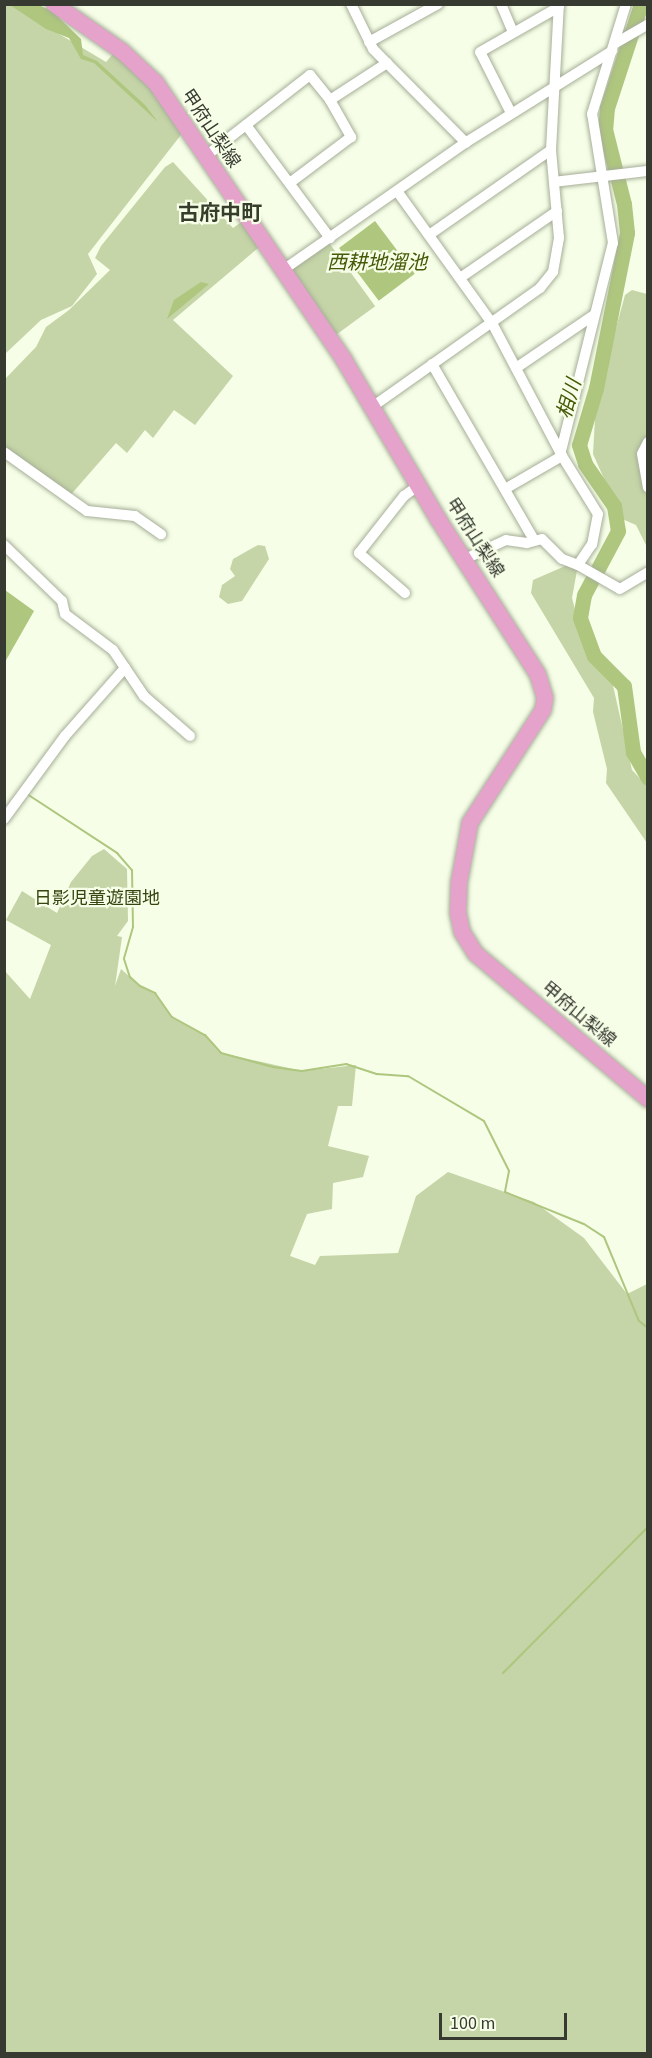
<!DOCTYPE html>
<meta charset="utf-8">
<style>
body{margin:0}
#map{position:relative;width:652px;height:2058px;overflow:hidden;background:#f6fee7;font-family:"Source Sans 3","Noto Sans JP",sans-serif}
div>[style]{position:absolute}
[style*='--x']{left:calc(var(--x)*1px);top:calc(var(--y)*1px);width:calc(var(--w)*1px);rotate:calc(var(--a)*1deg)}
.green>*{inset:0;background:#c5d5a7;transform-origin:0 0}
.water>*{inset:0;background:#aec67e;transform-origin:0 0}
.stream>*{height:2px;margin:-1px;padding:0 1px;transform-origin:1px;border-radius:1px;background:#aec67e}
.river>*{height:15px;margin:-7.5px;padding:0 7.5px;transform-origin:7.5px;border-radius:7.5px;background:#aec67e}
.roads{filter:drop-shadow(0 0 2px #a6ae98) drop-shadow(0 0 2px #a6ae98)}
.street>*{height:10px;margin:-5px;padding:0 5px;transform-origin:5px;border-radius:5px;background:#fff}
.primary>*{height:16px;margin:-8px;padding:0 8px;transform-origin:8px;border-radius:8px;background:#e5a2ca}
span{translate:-50% -50%;white-space:nowrap;text-align:center;line-height:1.15;-webkit-text-stroke:4.5px #f6fee7;paint-order:stroke}
.street-label{font-size:18px;color:#373a31}
.park-label{font-size:18px;color:#36440f}
.water-label{font-size:20px;color:#465a08;font-style:italic}
.quarter-label{font-size:21px;color:#363d2a;font-weight:700}
.frame{position:absolute;inset:0;border:6px solid #373a31;pointer-events:none}
.scale{position:absolute;left:439px;top:2013px;width:128px;height:27px;box-sizing:border-box;border:3px solid #373a31;border-top:0;padding-left:8px;font-size:18px;line-height:21px;white-space:nowrap;color:#373a31;-webkit-text-stroke:4px #f6fee7;paint-order:stroke}
</style>
<div id="map">
<div class="green">
<i style="clip-path:polygon(9px 4px,106px 62px,114px 53px,149px 83px,184px 131px,88px 254px,97px 274px,72px 306px,41px 320px,5px 354px,4px 5px)"></i>
<i style="clip-path:polygon(173px 162px,233px 228px,247px 218px,264px 243px,173px 320px,233px 376px,195px 425px,174px 410px,153px 438px,145px 430px,127px 453px,116px 443px,68px 498px,5px 452px,5px 379px,36px 347px,46px 327px,69px 310px,110px 270px,95px 258px,101px 246px,165px 167px)"></i>
<i style="left:327px;top:240px;width:82px;height:53px;rotate:54deg"></i>
<i style="clip-path:polygon(632px 290px,647px 294px,647px 573px,647px 547px,636px 525px,622px 519px,593px 454px,596px 401px,625px 295px)"></i>
<i style="clip-path:polygon(258px 545px,265px 546px,269px 559px,242px 601px,228px 604px,219px 597px,222px 585px,235px 576px,230px 569px,233px 559px)"></i>
<i style="clip-path:polygon(572px 563px,578px 565px,572px 598px,582px 637px,612px 681px,632px 770px,647px 786px,647px 843px,606px 783px,607px 769px,593px 712px,594px 698px,531px 593px,533px 580px)"></i>
<i style="clip-path:polygon(104px 849px,127px 869px,128px 921px,117px 936px,122px 937px,115px 986px,121px 969px,140px 986px,155px 993px,172px 1017px,205px 1035px,222px 1053px,302px 1071px,356px 1065px,352px 1106px,338px 1106px,328px 1146px,369px 1156px,363px 1177px,333px 1183px,332px 1209px,307px 1214px,290px 1256px,315px 1265px,320px 1256px,398px 1253px,416px 1196px,448px 1172px,534px 1202px,584px 1238px,627px 1294px,647px 1284px,647px 2053px,5px 2053px,4px 970px,30px 999px,51px 945px,6px 920px,22px 891px,57px 913px,71px 882px,92px 856px)"></i>
</div>
<div class="water">
<i style="clip-path:polygon(10px 5px,39px 5px,52px 11px,81px 39px,83px 55px,97px 61px,145px 105px,158px 122px,94px 63px,81px 59px,69px 38px,46px 29px)"></i>
<i style="left:375px;top:221px;width:66px;height:45px;rotate:53deg"></i>
<i style="clip-path:polygon(201px 282px,209px 284px,167px 319px,174px 300px)"></i>
<i style="clip-path:polygon(5px 590px,34px 611px,5px 662px)"></i>
</div>
<div class="stream">
<i style="--x:27;--y:794;--w:108;--a:33.2"></i>
<i style="--x:117;--y:853;--w:23;--a:49"></i>
<i style="--x:132;--y:870;--w:57;--a:89"></i>
<i style="--x:133;--y:927;--w:33;--a:106"></i>
<i style="--x:124;--y:959;--w:19;--a:72"></i>
<i style="--x:130;--y:977;--w:13;--a:42"></i>
<i style="--x:140;--y:986;--w:17;--a:25"></i>
<i style="--x:155;--y:993;--w:29;--a:55"></i>
<i style="--x:172;--y:1017;--w:38;--a:29"></i>
<i style="--x:205;--y:1035;--w:24;--a:48"></i>
<i style="--x:221;--y:1053;--w:54;--a:15.1"></i>
<i style="--x:273;--y:1067;--w:29;--a:8"></i>
<i style="--x:302;--y:1071;--w:45;--a:-9"></i>
<i style="--x:346;--y:1064;--w:33;--a:18"></i>
<i style="--x:377;--y:1074;--w:31;--a:4"></i>
<i style="--x:408;--y:1076;--w:88;--a:30.6"></i>
<i style="--x:484;--y:1121;--w:56;--a:63.4"></i>
<i style="--x:509;--y:1171;--w:21;--a:101"></i>
<i style="--x:505;--y:1192;--w:85;--a:22.1"></i>
<i style="--x:584;--y:1224;--w:24;--a:33"></i>
<i style="--x:604;--y:1237;--w:91;--a:67.4"></i>
<i style="--x:639;--y:1321;--w:11;--a:38"></i>
<i style="--x:503;--y:1673;--w:206;--a:-45.2"></i>
</div>
<div class="river">
<i style="--x:641;--y:4;--w:109;--a:108.1"></i>
<i style="--x:607;--y:108;--w:21;--a:95"></i>
<i style="--x:605;--y:129;--w:77;--a:75.8"></i>
<i style="--x:624;--y:204;--w:29;--a:84"></i>
<i style="--x:627;--y:233;--w:158;--a:101.3"></i>
<i style="--x:596;--y:388;--w:59;--a:106.6"></i>
<i style="--x:579;--y:445;--w:20;--a:72"></i>
<i style="--x:585;--y:464;--w:51;--a:55.4"></i>
<i style="--x:614;--y:506;--w:25;--a:81"></i>
<i style="--x:618;--y:531;--w:72;--a:118"></i>
<i style="--x:584;--y:595;--w:23;--a:100"></i>
<i style="--x:580;--y:618;--w:40;--a:69.8"></i>
<i style="--x:594;--y:656;--w:42;--a:45"></i>
<i style="--x:624;--y:686;--w:67;--a:82.2"></i>
<i style="--x:633;--y:752;--w:30;--a:60"></i>
</div>
<div class="roads">
<div class="street">
<i style="--x:351;--y:4;--w:50;--a:63.9"></i>
<i style="--x:373;--y:49;--w:132;--a:45.3"></i>
<i style="--x:501;--y:4;--w:30;--a:67"></i>
<i style="--x:369;--y:42;--w:79;--a:-28.8"></i>
<i style="--x:614;--y:44;--w:39;--a:-30"></i>
<i style="--x:330;--y:100;--w:68;--a:-33"></i>
<i style="--x:511;--y:113;--w:68;--a:-116.9"></i>
<i style="--x:480;--y:52;--w:91;--a:-29.7"></i>
<i style="--x:246;--y:125;--w:141;--a:53.4"></i>
<i style="--x:206;--y:156;--w:132;--a:-37.9"></i>
<i style="--x:310;--y:75;--w:32;--a:51"></i>
<i style="--x:330;--y:100;--w:43;--a:60.4"></i>
<i style="--x:351;--y:137;--w:75;--a:143.1"></i>
<i style="--x:554;--y:182;--w:95;--a:-6.7"></i>
<i style="--x:397;--y:191;--w:163;--a:54.3"></i>
<i style="--x:492;--y:323;--w:150;--a:62.2"></i>
<i style="--x:562;--y:456;--w:68;--a:58.2"></i>
<i style="--x:598;--y:514;--w:31;--a:101"></i>
<i style="--x:592;--y:544;--w:25;--a:124"></i>
<i style="--x:578;--y:565;--w:17;--a:-159"></i>
<i style="--x:562;--y:559;--w:28;--a:-135"></i>
<i style="--x:542;--y:539;--w:16;--a:165"></i>
<i style="--x:527;--y:543;--w:21;--a:-172"></i>
<i style="--x:506;--y:540;--w:47;--a:155.1"></i>
<i style="--x:429;--y:235;--w:149;--a:-34.9"></i>
<i style="--x:283;--y:270;--w:226;--a:-34.9"></i>
<i style="--x:468;--y:141;--w:170;--a:-32"></i>
<i style="--x:460;--y:278;--w:118;--a:-34.6"></i>
<i style="--x:432;--y:364;--w:203;--a:59.9"></i>
<i style="--x:516;--y:368;--w:94;--a:-34.2"></i>
<i style="--x:372;--y:407;--w:206;--a:-35.3"></i>
<i style="--x:540;--y:288;--w:21;--a:-51"></i>
<i style="--x:553;--y:272;--w:35;--a:-80"></i>
<i style="--x:559;--y:238;--w:88;--a:-95.2"></i>
<i style="--x:551;--y:150;--w:146;--a:-86.9"></i>
<i style="--x:648;--y:442;--w:13;--a:117"></i>
<i style="--x:642;--y:454;--w:34;--a:80"></i>
<i style="--x:561;--y:451;--w:214;--a:-76"></i>
<i style="--x:613;--y:243;--w:131;--a:-99.2"></i>
<i style="--x:592;--y:114;--w:115;--a:-72.8"></i>
<i style="--x:4;--y:452;--w:102;--a:35.4"></i>
<i style="--x:87;--y:511;--w:48;--a:5.9"></i>
<i style="--x:135;--y:516;--w:32;--a:35"></i>
<i style="--x:505;--y:489;--w:66;--a:-30.1"></i>
<i style="--x:4;--y:545;--w:81;--a:44"></i>
<i style="--x:62;--y:601;--w:13;--a:77"></i>
<i style="--x:65;--y:614;--w:60;--a:36.9"></i>
<i style="--x:113;--y:650;--w:55;--a:56"></i>
<i style="--x:144;--y:696;--w:61;--a:41"></i>
<i style="--x:578;--y:565;--w:48;--a:29.7"></i>
<i style="--x:620;--y:589;--w:33;--a:-31"></i>
<i style="--x:405;--y:593;--w:61;--a:-139"></i>
<i style="--x:359;--y:553;--w:73;--a:-51.7"></i>
<i style="--x:404;--y:496;--w:17;--a:-36"></i>
<i style="--x:4;--y:819;--w:103;--a:-53.7"></i>
<i style="--x:65;--y:736;--w:91;--a:-48.6"></i>
</div>
<div class="primary">
<i style="--x:54;--y:4;--w:84;--a:34.8"></i>
<i style="--x:123;--y:52;--w:45;--a:43.2"></i>
<i style="--x:156;--y:83;--w:335;--a:55.8"></i>
<i style="--x:344;--y:360;--w:185;--a:59.4"></i>
<i style="--x:438;--y:519;--w:185;--a:57.3"></i>
<i style="--x:538;--y:675;--w:24;--a:73"></i>
<i style="--x:545;--y:698;--w:12;--a:99"></i>
<i style="--x:543;--y:710;--w:135;--a:122.9"></i>
<i style="--x:470;--y:823;--w:61;--a:100.4"></i>
<i style="--x:459;--y:883;--w:30;--a:92"></i>
<i style="--x:458;--y:913;--w:19;--a:78"></i>
<i style="--x:462;--y:932;--w:26;--a:58"></i>
<i style="--x:476;--y:954;--w:225;--a:40.1"></i>
</div>
</div>
<div class="street-label">
<span style="left:210px;top:129px;rotate:56deg">甲府山梨線</span>
<span style="left:474px;top:538px;rotate:57deg">甲府山梨線</span>
<span style="left:578px;top:1015px;rotate:40deg">甲府山梨線</span>
</div>
<div class="park-label">
<span style="left:97px;top:899px">日影児童遊園地</span>
</div>
<div class="water-label">
<span style="left:377px;top:263px">西耕地溜池</span>
<span style="left:570px;top:399px;rotate:-74deg">相川</span>
</div>
<div class="quarter-label">
<span style="left:220px;top:213px">古府中町</span>
</div>
<div class="frame"></div>
<div class="scale">100 m</div>
</div>
